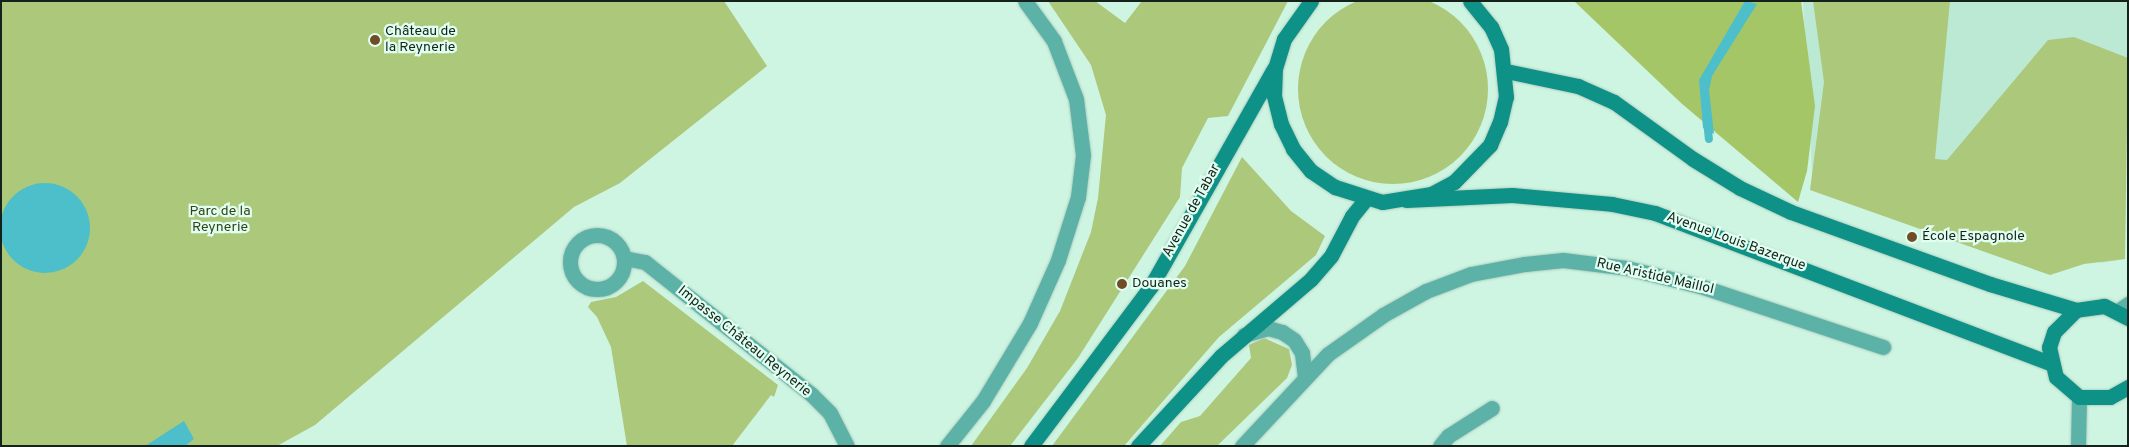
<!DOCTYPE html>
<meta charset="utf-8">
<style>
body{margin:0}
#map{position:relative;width:2129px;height:447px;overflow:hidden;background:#cef4e2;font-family:Overpass,sans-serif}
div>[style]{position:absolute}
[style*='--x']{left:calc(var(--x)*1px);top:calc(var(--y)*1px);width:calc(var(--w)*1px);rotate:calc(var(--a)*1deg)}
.built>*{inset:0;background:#bce9d4}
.green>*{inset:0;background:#acc87b}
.round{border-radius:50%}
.forest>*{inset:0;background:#a5c667}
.water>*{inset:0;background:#4dbfca}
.stream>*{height:8px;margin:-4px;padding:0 4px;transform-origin:4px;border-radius:4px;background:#4dbfca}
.roads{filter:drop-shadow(0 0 1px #adcebe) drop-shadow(0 0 1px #adcebe)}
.street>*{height:15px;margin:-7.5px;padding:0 7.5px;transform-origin:7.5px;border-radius:7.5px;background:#5db2a8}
.street>.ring{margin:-7.5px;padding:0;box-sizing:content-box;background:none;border:15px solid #5db2a8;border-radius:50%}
.secondary>*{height:15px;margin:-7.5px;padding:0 7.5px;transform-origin:7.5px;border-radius:7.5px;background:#0e9186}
.dots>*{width:14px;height:14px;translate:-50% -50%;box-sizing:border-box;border:2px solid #e1fff1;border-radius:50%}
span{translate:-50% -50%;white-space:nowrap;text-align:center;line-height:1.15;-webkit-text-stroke:4.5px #e1fff1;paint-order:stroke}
.poi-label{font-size:14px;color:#15221c}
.left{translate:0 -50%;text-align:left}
.street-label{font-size:14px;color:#15221c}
.park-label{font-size:14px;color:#35421b}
.frame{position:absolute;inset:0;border:2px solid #15221c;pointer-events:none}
</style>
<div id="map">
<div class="built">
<i style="clip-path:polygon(1803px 1px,2128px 1px,2125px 259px,2102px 263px,1813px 190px)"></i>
</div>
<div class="green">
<i class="round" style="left:1298px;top:-6px;width:190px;height:190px"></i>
<i style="clip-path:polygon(1px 1px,724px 1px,767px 66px,620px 183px,574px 207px,315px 425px,277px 446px,1px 446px)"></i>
<i style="clip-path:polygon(1048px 1px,1095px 1px,1125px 23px,1142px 1px,1288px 1px,1228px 116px,1208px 118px,1182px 168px,1180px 197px,1078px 358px,1010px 446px,971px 446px,1027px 368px,1060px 311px,1091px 232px,1098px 198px,1106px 115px,1091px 65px)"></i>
<i style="clip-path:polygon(1813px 1px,1950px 1px,1935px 159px,1947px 160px,2048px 40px,2074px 37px,2128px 58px,2125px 259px,2084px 264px,2050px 275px,1810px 190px,1824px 82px)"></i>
<i style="clip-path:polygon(1242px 157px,1291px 211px,1325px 236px,1316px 255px,1219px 337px,1124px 446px,1052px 446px,1185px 266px)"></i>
<i style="clip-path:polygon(643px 281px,778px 385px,774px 397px,771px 395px,732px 446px,627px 446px,611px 347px,597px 317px,588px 307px,591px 302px,616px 297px)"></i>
<i style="clip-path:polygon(1264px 338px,1289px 349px,1292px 365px,1287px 378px,1217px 446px,1160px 446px,1181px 422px,1200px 416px,1251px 358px,1249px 345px)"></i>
</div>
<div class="forest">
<i style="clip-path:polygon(1574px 1px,1801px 1px,1815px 106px,1807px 171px,1798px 202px,1681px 103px)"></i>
</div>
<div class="water">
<i style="clip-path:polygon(1745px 1px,1757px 4px,1712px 76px,1709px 90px,1714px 134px,1703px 128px,1699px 80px)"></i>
<i class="round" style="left:0;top:183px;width:90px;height:90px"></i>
<i style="clip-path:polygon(184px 421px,194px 439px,185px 446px,145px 446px)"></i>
</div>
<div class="stream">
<i style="--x:1707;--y:121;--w:18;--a:84"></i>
</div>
<div class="roads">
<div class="street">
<i class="ring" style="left:570px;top:235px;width:39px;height:39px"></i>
<i style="--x:624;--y:258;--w:21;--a:11"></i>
<i style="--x:645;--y:262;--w:213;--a:38.5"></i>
<i style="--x:812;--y:395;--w:25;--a:45"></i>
<i style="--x:830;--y:413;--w:37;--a:63"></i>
<i style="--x:2118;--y:311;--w:12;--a:-35"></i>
<i style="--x:1244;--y:335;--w:25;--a:-16"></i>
<i style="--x:1268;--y:328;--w:15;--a:16"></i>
<i style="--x:1282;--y:332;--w:14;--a:34"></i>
<i style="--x:1294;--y:340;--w:15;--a:58"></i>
<i style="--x:1302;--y:353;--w:24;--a:83"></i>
<i style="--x:947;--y:446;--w:58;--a:-51.3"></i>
<i style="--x:983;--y:401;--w:91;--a:-58.9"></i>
<i style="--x:1030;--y:323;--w:69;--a:-66"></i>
<i style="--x:1058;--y:260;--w:66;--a:-72.4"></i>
<i style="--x:1078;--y:197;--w:42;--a:-83.2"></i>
<i style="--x:1083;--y:155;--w:56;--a:-97.1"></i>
<i style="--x:1076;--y:99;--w:62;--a:-110.8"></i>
<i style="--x:1054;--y:41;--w:49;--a:-125.9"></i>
<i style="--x:1242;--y:446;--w:126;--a:-46.9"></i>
<i style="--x:1328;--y:354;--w:67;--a:-35.3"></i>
<i style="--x:1383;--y:315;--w:49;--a:-29.2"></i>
<i style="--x:1426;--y:291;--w:48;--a:-20.7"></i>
<i style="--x:1471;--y:274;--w:55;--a:-10.5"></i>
<i style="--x:1525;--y:264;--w:38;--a:-6"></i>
<i style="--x:1563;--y:260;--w:64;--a:7.1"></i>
<i style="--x:1627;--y:268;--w:75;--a:13.9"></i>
<i style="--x:1700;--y:286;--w:193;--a:18.4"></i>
<i style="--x:1440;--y:446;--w:13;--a:-51"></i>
<i style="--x:1448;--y:436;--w:52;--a:-32.5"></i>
<i style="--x:2078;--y:446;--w:49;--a:-88.8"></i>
</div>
<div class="secondary">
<i style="--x:1311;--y:1;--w:47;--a:125.4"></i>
<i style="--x:1284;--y:39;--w:30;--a:107"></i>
<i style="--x:1275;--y:68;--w:28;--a:92"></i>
<i style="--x:1274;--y:96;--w:29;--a:76"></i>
<i style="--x:1281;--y:124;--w:28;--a:64"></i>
<i style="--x:1293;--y:149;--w:28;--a:51"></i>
<i style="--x:1311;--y:171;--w:29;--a:34"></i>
<i style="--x:1335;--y:187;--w:49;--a:17.7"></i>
<i style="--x:1382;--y:202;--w:50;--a:-9.3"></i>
<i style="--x:1431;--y:194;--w:26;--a:-28"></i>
<i style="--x:1454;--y:182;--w:52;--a:-45.8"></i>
<i style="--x:1490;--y:145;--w:25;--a:-67"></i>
<i style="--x:1500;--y:122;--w:26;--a:-77"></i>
<i style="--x:1506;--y:97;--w:48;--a:-95.9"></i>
<i style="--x:1501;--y:49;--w:24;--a:-114"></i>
<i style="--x:1491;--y:27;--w:33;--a:-129"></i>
<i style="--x:1506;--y:71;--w:74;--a:11.8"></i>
<i style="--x:1578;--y:86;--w:39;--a:24"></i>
<i style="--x:1614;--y:102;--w:97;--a:35.8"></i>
<i style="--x:1693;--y:159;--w:55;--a:31.7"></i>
<i style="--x:1740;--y:188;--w:56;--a:25.2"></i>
<i style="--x:1791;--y:212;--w:212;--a:19.9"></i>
<i style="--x:1990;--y:284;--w:90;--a:16.8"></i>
<i style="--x:1406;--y:200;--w:106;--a:-2.7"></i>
<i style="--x:1512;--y:195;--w:100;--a:5.1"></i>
<i style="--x:1612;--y:204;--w:44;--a:11.8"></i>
<i style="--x:1655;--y:213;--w:423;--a:20.8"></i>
<i style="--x:2128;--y:318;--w:27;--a:-153"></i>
<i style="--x:2104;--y:306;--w:28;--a:172"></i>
<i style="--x:2076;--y:310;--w:31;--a:135"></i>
<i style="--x:2054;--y:332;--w:16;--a:108"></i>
<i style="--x:2049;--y:347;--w:31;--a:77"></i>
<i style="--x:2056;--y:377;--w:30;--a:41"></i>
<i style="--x:2079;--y:397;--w:31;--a:0"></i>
<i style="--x:2110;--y:397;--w:21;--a:-29"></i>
<i style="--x:1031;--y:446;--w:200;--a:-53.1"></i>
<i style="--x:1151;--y:286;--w:249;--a:-60.5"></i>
<i style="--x:1138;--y:446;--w:122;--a:-47.3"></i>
<i style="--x:1221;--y:356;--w:118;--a:-40.5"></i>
<i style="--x:1311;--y:279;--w:30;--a:-49"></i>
<i style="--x:1331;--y:256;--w:45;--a:-62.3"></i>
<i style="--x:1352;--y:216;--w:21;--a:-51"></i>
</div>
</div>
<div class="dots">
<i style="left:375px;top:40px;background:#714d27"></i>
<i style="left:1912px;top:237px;background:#714d27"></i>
<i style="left:1122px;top:284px;background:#714d27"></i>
</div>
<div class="poi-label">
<span class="left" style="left:385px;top:40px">Château de<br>la Reynerie</span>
<span class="left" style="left:1922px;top:237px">École Espagnole</span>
<span class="left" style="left:1132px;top:284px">Douanes</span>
</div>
<div class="street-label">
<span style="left:1192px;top:211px;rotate:-61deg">Avenue de Tabar</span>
<span style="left:1736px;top:242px;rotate:20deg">Avenue Louis Bazerque</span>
<span style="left:1655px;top:277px;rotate:13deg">Rue Aristide Maillol</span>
<span style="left:744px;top:342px;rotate:39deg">Impasse Château Reynerie</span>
</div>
<div class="park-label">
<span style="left:220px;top:220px">Parc de la<br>Reynerie</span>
</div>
<div class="frame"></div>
</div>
